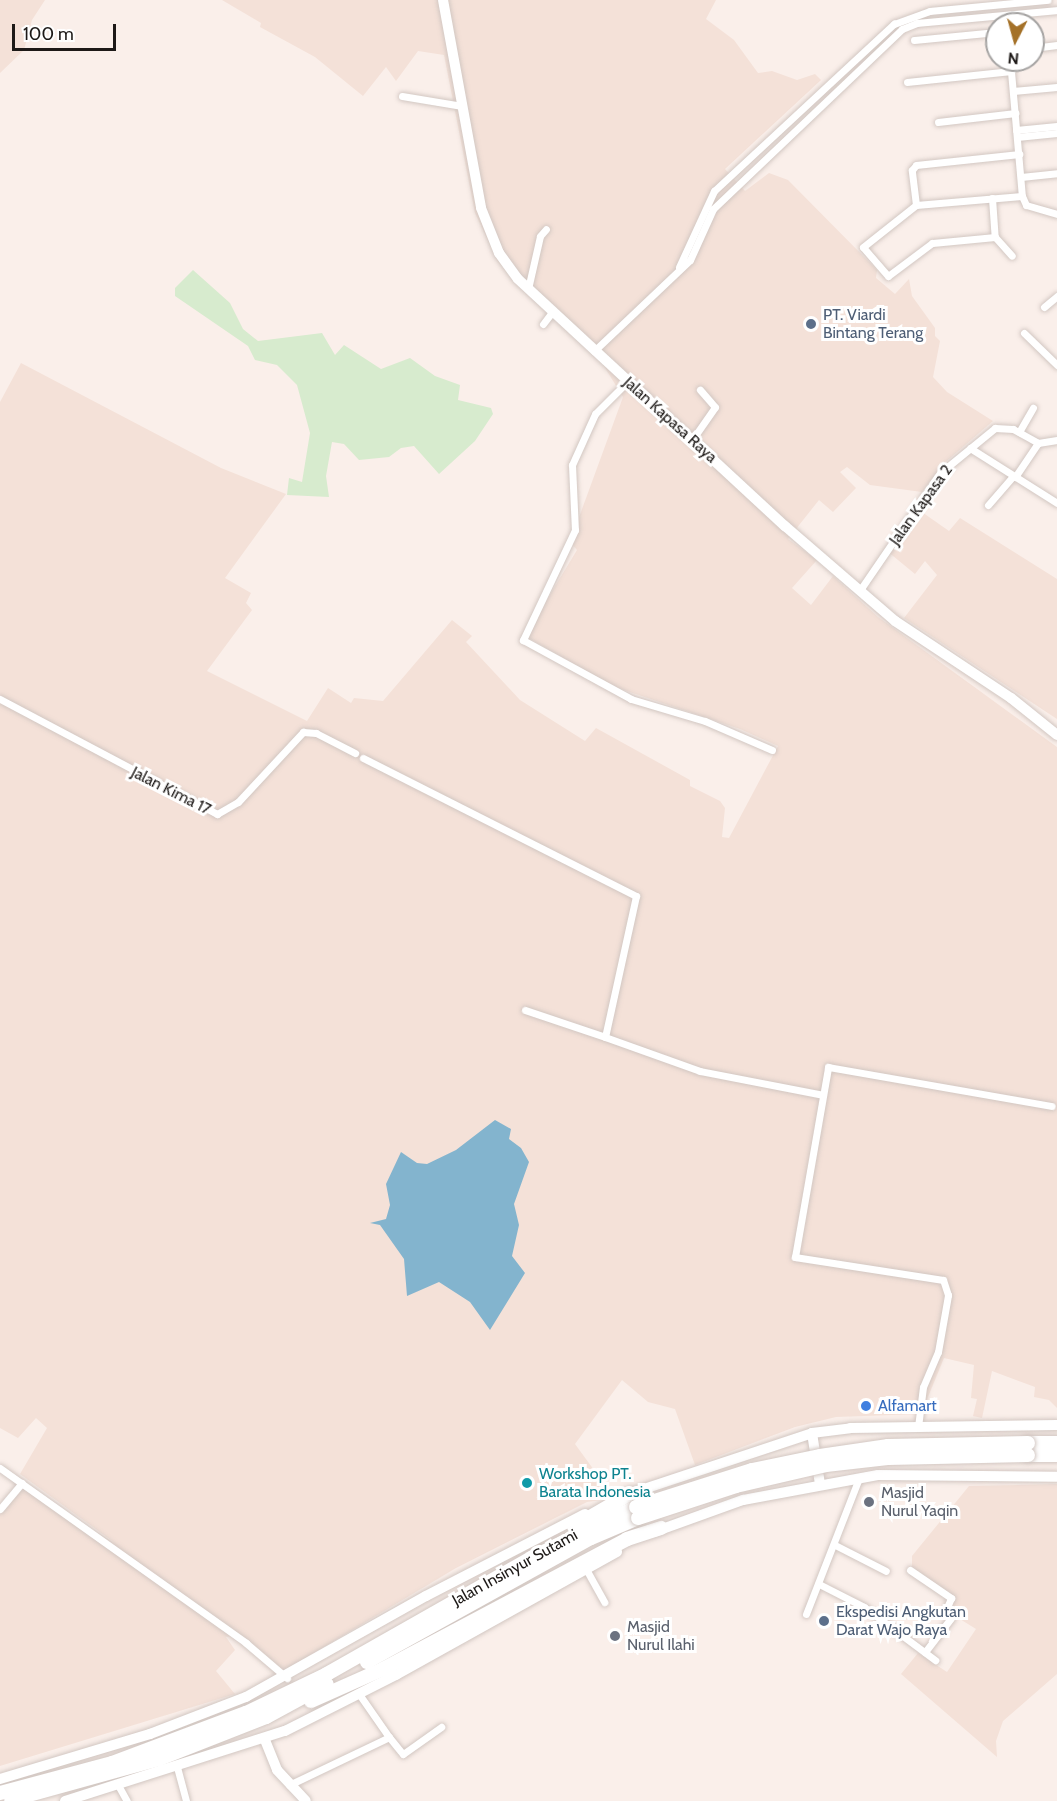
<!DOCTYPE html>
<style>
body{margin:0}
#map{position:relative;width:1057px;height:1801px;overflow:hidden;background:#faefea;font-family:Cabin,sans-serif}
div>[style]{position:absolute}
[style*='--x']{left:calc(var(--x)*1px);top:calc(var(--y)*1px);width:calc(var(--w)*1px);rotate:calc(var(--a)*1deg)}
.built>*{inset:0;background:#f4e1d8}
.green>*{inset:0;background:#d7ebce}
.water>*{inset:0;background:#83b4ce}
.roads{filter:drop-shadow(0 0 2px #d2c7c2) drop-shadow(0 0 2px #d2c7c2)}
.street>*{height:7px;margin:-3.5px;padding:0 3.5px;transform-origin:3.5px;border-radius:3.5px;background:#fff}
.secondary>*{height:10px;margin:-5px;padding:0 5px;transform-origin:5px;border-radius:5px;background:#fff}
.highway>*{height:14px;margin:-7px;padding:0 7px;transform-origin:7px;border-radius:7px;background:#fff}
.bridges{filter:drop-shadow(0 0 2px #d2c7c2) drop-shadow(0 0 2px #d2c7c2)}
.highway-bridge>*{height:14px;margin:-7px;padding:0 7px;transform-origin:7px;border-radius:7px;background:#fff}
.dots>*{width:16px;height:16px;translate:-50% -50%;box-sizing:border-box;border:3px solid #fff;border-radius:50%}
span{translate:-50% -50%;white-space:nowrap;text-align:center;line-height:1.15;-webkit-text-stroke:6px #fff;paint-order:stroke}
.service-label{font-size:16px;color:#4e5e75}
.left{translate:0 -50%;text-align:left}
.street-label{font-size:16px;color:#1d1917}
.shop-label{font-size:16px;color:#366cbe}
.culture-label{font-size:16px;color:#0d838f}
.worship-label{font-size:16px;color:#5b616d}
.north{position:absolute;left:985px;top:12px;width:60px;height:60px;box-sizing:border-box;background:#fff;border:2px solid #a5a3a2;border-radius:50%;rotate:186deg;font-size:16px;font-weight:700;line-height:24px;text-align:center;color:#1d1917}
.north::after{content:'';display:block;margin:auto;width:21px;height:27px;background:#a47128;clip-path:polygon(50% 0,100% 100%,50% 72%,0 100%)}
.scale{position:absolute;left:12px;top:24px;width:104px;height:27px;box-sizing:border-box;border:3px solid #1d1917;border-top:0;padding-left:8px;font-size:18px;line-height:21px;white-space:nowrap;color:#1d1917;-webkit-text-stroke:4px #fff;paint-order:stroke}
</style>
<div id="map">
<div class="built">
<i style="clip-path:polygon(0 0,45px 0,32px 20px,24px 50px,0 73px)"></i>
<i style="clip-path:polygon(222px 0,716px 0,706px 19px,734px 40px,758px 73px,772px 71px,797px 80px,815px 74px,821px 80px,725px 169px,745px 191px,769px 173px,788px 180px,877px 270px,876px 278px,895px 294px,909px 279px,912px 296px,935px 328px,935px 336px,940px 341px,933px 377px,947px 392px,993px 421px,942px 465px,922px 492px,870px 485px,847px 467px,840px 472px,856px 488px,833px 512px,819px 500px,788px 539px,817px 560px,792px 588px,811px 605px,833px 576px,878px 617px,1057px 747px,1057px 1408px,1049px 1400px,1034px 1397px,1035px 1387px,992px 1371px,982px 1418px,973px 1416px,977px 1399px,971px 1398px,974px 1365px,944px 1358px,921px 1414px,836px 1417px,795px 1427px,695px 1465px,675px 1409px,648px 1402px,622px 1380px,575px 1444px,610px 1492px,601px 1500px,587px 1502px,456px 1568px,282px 1672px,232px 1636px,226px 1637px,235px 1650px,216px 1671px,235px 1694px,0 1766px,0 1511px,21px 1487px,115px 1543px,20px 1474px,47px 1428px,36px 1418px,18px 1438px,0 1428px,0 402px,21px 363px,221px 468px,286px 494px,225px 578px,251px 593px,246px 603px,252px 610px,207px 671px,307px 721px,328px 688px,351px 703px,354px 698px,383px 701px,452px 620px,472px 636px,466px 642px,520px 700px,585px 741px,596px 728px,690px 780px,690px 786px,720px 801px,725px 808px,722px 837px,729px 838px,778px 746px,740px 729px,612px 686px,525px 636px,577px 550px,570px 542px,623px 397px,602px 363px,498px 262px,475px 213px,444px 55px,418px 51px,396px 81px,386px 67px,363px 96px,315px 57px,260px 27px,261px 23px)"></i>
<i style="clip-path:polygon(919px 510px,949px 531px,960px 518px,1057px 579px,1057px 719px,904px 618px,937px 575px,925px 561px,915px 574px,887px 551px)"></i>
<i style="clip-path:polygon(1057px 1484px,1057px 1674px,1003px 1721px,996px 1741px,997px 1757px,901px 1674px,918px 1653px,947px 1672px,976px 1629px,947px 1611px,955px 1598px,912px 1570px,912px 1556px,969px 1486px)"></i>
</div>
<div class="green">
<i style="clip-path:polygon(193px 270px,230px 303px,243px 329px,258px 341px,322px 333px,335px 355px,344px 345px,381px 369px,410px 358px,435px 376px,460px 385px,458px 400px,491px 408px,493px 414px,475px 441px,439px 474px,414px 446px,401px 448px,389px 457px,359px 460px,344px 444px,332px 442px,326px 476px,329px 497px,287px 495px,289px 478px,302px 482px,310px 433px,297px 385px,277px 365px,255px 360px,248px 346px,175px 296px,175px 288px)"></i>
</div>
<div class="water">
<i style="clip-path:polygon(495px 1120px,511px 1129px,509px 1139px,521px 1148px,529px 1162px,514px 1204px,519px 1225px,512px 1256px,525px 1273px,490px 1330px,470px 1302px,439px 1282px,407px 1296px,404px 1259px,380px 1225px,370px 1223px,386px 1219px,390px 1205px,386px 1184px,401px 1152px,417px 1163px,427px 1164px,456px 1150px)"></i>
</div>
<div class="roads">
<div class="street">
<i style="--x:914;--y:40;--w:83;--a:-5.5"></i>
<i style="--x:1033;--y:48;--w:24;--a:-7"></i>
<i style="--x:1010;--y:60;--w:137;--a:85"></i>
<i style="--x:1022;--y:196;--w:10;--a:66"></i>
<i style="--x:1026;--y:205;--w:32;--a:16"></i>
<i style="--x:907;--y:82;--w:105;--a:-6"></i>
<i style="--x:1013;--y:91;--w:44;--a:-5.2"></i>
<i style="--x:402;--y:96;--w:61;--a:9.5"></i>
<i style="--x:938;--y:122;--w:78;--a:-6.7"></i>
<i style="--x:1016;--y:130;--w:41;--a:-5.6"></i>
<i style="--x:1017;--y:137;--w:40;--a:-5.7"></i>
<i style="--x:1021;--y:177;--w:36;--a:-6"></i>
<i style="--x:992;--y:198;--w:39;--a:86"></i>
<i style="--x:995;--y:237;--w:25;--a:48"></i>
<i style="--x:916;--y:205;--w:35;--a:-97"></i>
<i style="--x:912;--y:170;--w:6;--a:-51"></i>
<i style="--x:916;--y:165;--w:104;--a:-6.1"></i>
<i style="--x:995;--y:237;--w:63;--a:174.6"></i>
<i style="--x:932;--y:243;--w:55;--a:143.1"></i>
<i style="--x:888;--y:276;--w:38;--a:-131"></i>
<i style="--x:863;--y:247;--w:68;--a:-38.4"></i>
<i style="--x:916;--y:205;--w:106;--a:-4.9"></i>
<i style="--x:679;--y:267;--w:84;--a:-65.3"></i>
<i style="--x:714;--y:191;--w:246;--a:-42.9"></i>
<i style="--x:894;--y:24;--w:38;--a:-20"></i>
<i style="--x:930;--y:11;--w:118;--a:-5.4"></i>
<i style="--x:528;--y:289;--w:54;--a:-77.2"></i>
<i style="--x:540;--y:236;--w:9;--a:-49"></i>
<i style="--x:1044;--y:307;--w:17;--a:-40"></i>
<i style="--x:543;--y:324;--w:15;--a:-53"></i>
<i style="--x:1024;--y:333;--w:46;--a:44.1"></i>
<i style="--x:594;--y:351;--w:132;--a:-43.5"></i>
<i style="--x:690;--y:260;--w:56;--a:-65.7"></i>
<i style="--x:713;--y:209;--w:261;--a:-43.6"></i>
<i style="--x:902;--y:29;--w:16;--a:-22"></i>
<i style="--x:917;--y:23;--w:141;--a:-5.3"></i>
<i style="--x:627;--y:382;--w:45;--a:135"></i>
<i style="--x:595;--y:414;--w:56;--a:114.3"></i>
<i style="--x:572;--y:465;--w:65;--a:87.4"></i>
<i style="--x:575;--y:530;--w:122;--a:115.3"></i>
<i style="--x:523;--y:640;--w:123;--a:28.6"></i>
<i style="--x:631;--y:699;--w:77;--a:16.6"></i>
<i style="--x:705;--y:721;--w:73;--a:23.4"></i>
<i style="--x:1019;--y:432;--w:28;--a:-60"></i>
<i style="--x:692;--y:440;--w:40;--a:-55.1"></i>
<i style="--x:715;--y:407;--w:23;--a:-131"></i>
<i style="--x:970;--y:448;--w:103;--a:32.3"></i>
<i style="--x:1015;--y:477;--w:41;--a:-55.9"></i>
<i style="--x:988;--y:505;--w:38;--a:-49"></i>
<i style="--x:860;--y:590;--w:142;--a:-55.6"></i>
<i style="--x:940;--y:473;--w:71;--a:-39.3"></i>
<i style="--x:995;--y:428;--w:18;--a:3"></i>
<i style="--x:1013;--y:429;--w:29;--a:29"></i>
<i style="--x:1038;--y:443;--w:19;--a:-9"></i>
<i style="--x:0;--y:699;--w:246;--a:27.9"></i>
<i style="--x:217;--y:814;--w:24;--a:-30"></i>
<i style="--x:238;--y:802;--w:96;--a:-47.1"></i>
<i style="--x:303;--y:732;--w:13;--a:4"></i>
<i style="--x:316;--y:733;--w:44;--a:27.1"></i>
<i style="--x:363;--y:758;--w:306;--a:26.8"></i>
<i style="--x:636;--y:896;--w:144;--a:102.4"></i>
<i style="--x:605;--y:1037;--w:101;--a:19.7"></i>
<i style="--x:700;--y:1071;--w:125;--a:11"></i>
<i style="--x:525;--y:1010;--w:84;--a:18.6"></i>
<i style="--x:918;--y:1427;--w:40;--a:-82.9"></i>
<i style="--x:923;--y:1387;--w:38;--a:-67"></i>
<i style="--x:938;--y:1352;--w:58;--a:-80"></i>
<i style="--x:948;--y:1295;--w:16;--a:-108"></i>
<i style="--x:943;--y:1280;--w:150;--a:-171.2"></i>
<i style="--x:795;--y:1257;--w:193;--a:-80.1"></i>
<i style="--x:828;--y:1067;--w:227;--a:9.9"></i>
<i style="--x:0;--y:1468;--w:302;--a:35.4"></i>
<i style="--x:246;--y:1643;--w:54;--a:40.5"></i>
<i style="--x:0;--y:1509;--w:34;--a:-50"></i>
<i style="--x:835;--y:1545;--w:57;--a:27"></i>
<i style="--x:586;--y:1569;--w:38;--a:61"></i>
<i style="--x:910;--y:1570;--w:50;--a:34.3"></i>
<i style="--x:951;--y:1598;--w:13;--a:113"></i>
<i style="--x:946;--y:1610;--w:9;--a:58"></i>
<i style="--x:951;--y:1618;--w:43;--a:127.4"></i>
<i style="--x:819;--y:1584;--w:51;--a:27.1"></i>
<i style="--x:864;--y:1607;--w:89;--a:36.7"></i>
<i style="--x:806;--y:1614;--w:146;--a:-68.7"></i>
<i style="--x:359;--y:1694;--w:52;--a:55.1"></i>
<i style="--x:177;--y:1767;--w:35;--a:75"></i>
<i style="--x:118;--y:1785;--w:18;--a:61"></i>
<i style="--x:289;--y:1785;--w:111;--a:-25.6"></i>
<i style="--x:389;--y:1737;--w:22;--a:51"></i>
<i style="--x:403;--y:1754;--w:47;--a:-35.4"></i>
</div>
<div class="secondary">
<i style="--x:443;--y:0;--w:211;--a:79.6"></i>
<i style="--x:481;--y:208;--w:48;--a:68.2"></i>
<i style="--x:499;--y:253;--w:32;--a:54"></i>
<i style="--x:518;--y:279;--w:364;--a:42.8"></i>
<i style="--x:785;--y:526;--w:145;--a:40.8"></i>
<i style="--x:895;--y:621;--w:139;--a:33.6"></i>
<i style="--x:1011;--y:698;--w:59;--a:38.8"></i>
<i style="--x:812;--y:1433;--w:52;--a:81.1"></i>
<i style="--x:623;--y:1496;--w:199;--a:-18.4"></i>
<i style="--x:812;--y:1433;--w:38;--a:-7"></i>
<i style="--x:850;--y:1428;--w:207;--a:-0.8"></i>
<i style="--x:654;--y:1532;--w:95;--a:-19.8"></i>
<i style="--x:743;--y:1500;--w:137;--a:-10.5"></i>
<i style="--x:878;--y:1475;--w:179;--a:0.6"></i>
<i style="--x:265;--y:1740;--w:32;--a:68"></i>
<i style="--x:277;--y:1770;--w:42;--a:46.9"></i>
<i style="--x:0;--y:1779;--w:157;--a:-16.7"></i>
<i style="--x:150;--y:1734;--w:103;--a:-21.1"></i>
<i style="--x:246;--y:1697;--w:206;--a:-29.3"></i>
<i style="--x:426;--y:1596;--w:179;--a:-27.3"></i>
<i style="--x:65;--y:1801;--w:231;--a:-17.7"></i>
<i style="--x:285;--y:1731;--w:124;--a:-26.8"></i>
<i style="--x:396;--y:1675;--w:253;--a:-29.1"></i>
</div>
<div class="highway">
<i style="--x:1028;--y:1443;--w:29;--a:0"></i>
<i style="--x:1028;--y:1455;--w:29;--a:0"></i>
<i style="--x:578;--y:1524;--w:60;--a:-30"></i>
<i style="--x:367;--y:1662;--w:256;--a:-29"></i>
<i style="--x:591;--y:1538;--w:51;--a:-23.1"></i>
<i style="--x:311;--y:1701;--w:79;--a:-24"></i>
<i style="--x:383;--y:1669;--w:276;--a:-28"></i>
<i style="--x:627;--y:1539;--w:36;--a:-18"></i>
<i style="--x:0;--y:1793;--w:116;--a:-15"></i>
<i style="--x:112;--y:1763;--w:143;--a:-20.5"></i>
<i style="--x:246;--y:1713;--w:90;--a:-25.7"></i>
<i style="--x:327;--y:1674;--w:235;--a:-29.6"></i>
<i style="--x:531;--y:1558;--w:117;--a:-25.9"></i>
<i style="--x:11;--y:1800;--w:154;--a:-15.5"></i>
<i style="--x:159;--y:1759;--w:115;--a:-21.4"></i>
<i style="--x:266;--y:1717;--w:69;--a:-28.4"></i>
</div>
</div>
<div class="bridges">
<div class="highway-bridge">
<i style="--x:636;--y:1507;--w:122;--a:-17.7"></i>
<i style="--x:752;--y:1470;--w:69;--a:-11.6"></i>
<i style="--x:820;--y:1456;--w:69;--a:-8.4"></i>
<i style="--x:888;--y:1446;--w:140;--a:-1.2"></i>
<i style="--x:638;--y:1518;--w:103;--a:-18.1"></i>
<i style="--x:736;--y:1486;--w:92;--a:-13.1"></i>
<i style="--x:826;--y:1465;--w:62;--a:-6.4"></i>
<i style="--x:888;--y:1458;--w:140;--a:-1.2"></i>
</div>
</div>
<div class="dots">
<i style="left:811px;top:324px;background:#5c6f8a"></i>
<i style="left:866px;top:1406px;background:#3f7fe0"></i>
<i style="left:527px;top:1483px;background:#0f9aa8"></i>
<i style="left:869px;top:1502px;background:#6b7280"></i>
<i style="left:824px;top:1621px;background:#5c6f8a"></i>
<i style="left:615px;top:1636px;background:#6b7280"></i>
</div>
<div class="service-label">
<span class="left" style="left:823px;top:324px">PT. Viardi<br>Bintang Terang</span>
<span class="left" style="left:836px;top:1621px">Ekspedisi Angkutan<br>Darat Wajo Raya</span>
</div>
<div class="street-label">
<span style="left:670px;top:420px;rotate:42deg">Jalan Kapasa Raya</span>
<span style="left:921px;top:505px;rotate:-54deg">Jalan Kapasa 2</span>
<span style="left:171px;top:791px;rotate:27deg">Jalan Kima 17</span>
<span style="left:515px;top:1568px;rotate:-29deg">Jalan Insinyur Sutami</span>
</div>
<div class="shop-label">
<span class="left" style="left:878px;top:1406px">Alfamart</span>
</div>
<div class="culture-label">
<span class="left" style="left:539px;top:1483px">Workshop PT.<br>Barata Indonesia</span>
</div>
<div class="worship-label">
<span class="left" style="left:881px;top:1502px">Masjid<br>Nurul Yaqin</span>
<span class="left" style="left:627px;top:1636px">Masjid<br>Nurul Ilahi</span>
</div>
<div class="north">N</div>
<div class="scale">100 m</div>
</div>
